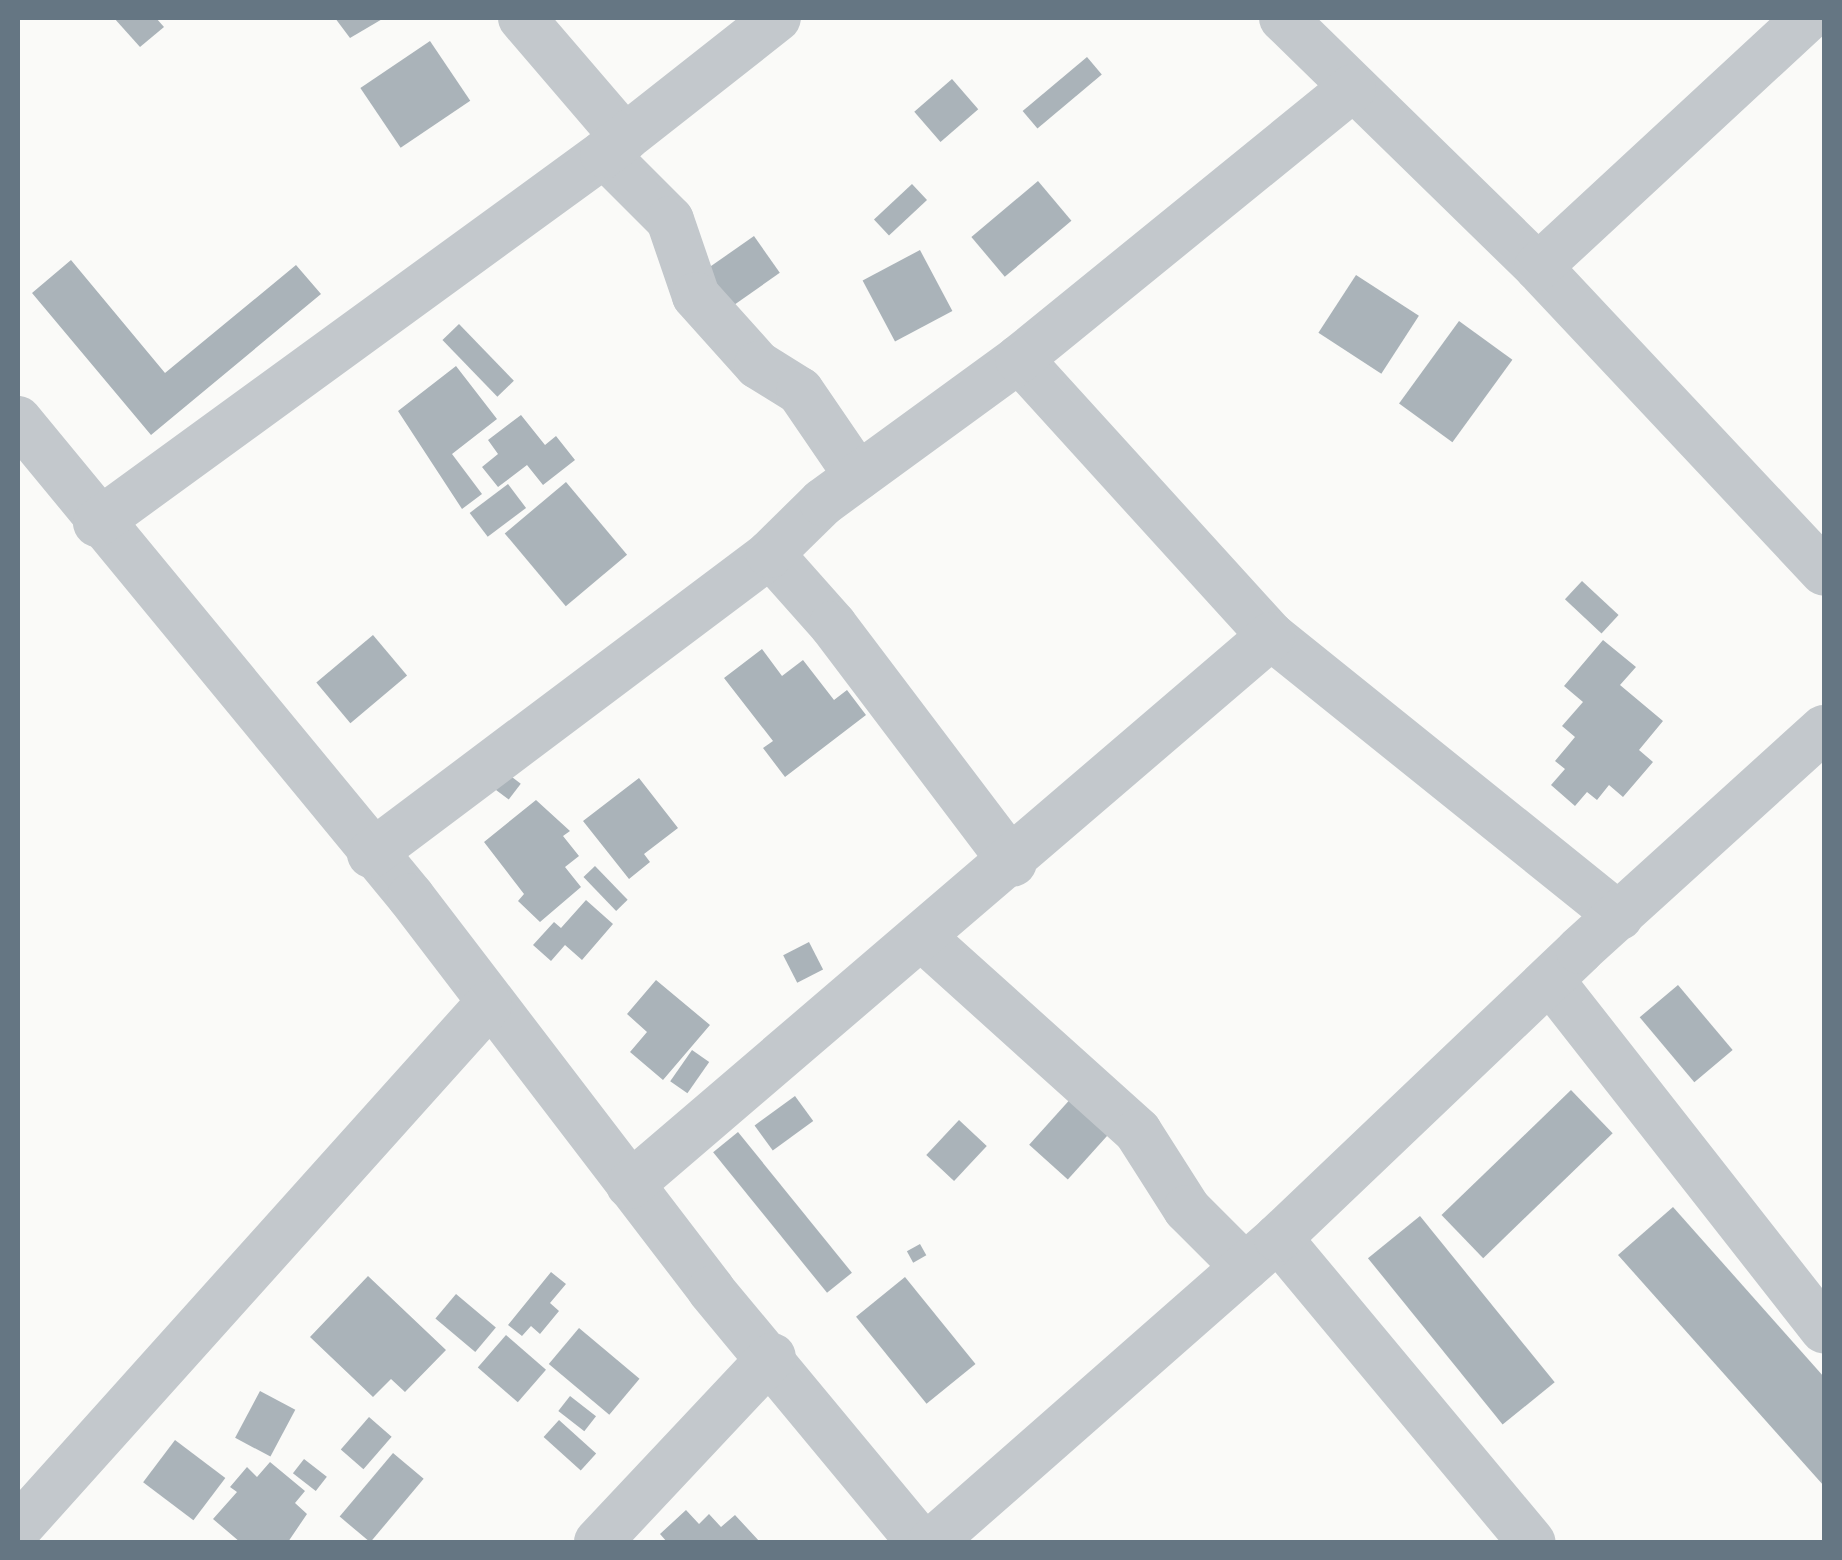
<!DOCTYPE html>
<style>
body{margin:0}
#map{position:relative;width:1842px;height:1560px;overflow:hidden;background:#fafaf8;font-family:Commissioner,sans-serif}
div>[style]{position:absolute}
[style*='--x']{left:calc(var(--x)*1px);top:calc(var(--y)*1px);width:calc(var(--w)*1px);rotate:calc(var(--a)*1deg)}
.building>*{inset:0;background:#aab3b9;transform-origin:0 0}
.minor>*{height:48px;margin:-24px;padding:0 24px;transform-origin:24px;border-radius:24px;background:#c3c8cc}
span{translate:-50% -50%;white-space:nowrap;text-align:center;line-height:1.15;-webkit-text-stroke:10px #fff;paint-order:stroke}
.frame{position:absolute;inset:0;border:20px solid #657683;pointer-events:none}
</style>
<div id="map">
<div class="building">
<i style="clip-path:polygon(114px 18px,156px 18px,164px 27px,140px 47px)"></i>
<i style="clip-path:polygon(335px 18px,384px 18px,350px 38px)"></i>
<i style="left:430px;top:41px;width:72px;height:84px;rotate:56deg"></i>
<i style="left:1087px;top:57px;width:23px;height:84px;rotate:50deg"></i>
<i style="left:952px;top:79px;width:40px;height:50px;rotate:49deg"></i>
<i style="left:1038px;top:181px;width:52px;height:87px;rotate:50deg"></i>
<i style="left:912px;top:184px;width:22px;height:52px;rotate:47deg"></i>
<i style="left:754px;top:236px;width:45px;height:62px;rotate:55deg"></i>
<i style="left:920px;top:250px;width:69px;height:65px;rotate:62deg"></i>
<i style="clip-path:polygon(71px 260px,165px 373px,296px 265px,321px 294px,151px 435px,32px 293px)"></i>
<i style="left:1356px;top:275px;width:75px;height:69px;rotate:33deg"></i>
<i style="left:1459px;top:321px;width:66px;height:102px;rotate:36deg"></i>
<i style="left:459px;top:324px;width:79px;height:23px;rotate:46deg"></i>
<i style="clip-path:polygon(456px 366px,497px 419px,452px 454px,482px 494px,462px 509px,398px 411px)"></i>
<i style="clip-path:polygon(521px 415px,545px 445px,556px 436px,575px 460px,543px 485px,527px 465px,498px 487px,482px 467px,498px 454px,488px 440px)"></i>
<i style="left:566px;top:482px;width:95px;height:80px;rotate:50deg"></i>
<i style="left:508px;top:484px;width:30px;height:48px;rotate:53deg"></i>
<i style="left:1582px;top:581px;width:50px;height:25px;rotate:43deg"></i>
<i style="left:373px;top:635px;width:53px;height:74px;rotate:50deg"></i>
<i style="clip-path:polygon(1603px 640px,1636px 667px,1620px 685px,1663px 721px,1639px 750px,1653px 762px,1623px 797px,1609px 785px,1597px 800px,1587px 792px,1575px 806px,1551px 785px,1565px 769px,1555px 761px,1575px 737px,1562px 726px,1583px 702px,1564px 686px)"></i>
<i style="clip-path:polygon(762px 649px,782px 676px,803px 660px,834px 700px,847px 690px,866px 715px,785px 777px,763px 748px,773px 741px,724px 678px)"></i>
<i style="left:504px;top:771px;width:21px;height:20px;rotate:37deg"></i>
<i style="clip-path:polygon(639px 778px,678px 828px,644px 854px,650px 862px,629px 879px,583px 821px)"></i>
<i style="clip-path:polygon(536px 800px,570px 831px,563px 836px,579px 856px,565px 867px,581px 887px,540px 922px,518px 901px,524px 894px,484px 842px)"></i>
<i style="left:595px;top:866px;width:47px;height:16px;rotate:46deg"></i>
<i style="clip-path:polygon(586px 900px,613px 924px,582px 960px,565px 945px,551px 961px,533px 945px,554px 922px,561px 928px)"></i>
<i style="left:809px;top:942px;width:31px;height:29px;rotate:63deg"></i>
<i style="clip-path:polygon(656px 980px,710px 1025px,663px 1080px,630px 1052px,647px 1032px,627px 1014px)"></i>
<i style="left:1678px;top:985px;width:85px;height:50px;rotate:50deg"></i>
<i style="left:692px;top:1050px;width:21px;height:38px;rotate:35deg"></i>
<i style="left:1571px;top:1090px;width:60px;height:180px;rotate:46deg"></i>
<i style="left:1074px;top:1095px;width:52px;height:67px;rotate:42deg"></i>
<i style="left:795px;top:1096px;width:31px;height:50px;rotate:54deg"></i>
<i style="left:959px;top:1120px;width:38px;height:48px;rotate:43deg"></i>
<i style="left:738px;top:1132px;width:181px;height:32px;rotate:51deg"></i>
<i style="clip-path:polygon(1673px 1207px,1824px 1377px,1824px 1486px,1618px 1255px)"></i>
<i style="left:1420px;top:1216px;width:214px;height:67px;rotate:51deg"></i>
<i style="left:920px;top:1244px;width:13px;height:15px;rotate:61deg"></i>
<i style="clip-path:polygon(551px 1272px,566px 1284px,550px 1303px,559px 1311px,540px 1334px,531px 1326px,522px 1336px,508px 1325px)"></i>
<i style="clip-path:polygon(368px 1276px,446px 1350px,405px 1392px,391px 1379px,373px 1397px,310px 1337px)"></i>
<i style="left:905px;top:1277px;width:112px;height:63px;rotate:51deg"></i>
<i style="left:456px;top:1294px;width:52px;height:32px;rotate:40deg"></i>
<i style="left:579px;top:1328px;width:79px;height:47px;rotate:40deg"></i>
<i style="left:506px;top:1335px;width:53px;height:43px;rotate:41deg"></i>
<i style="left:260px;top:1391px;width:40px;height:53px;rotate:28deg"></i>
<i style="left:570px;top:1396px;width:33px;height:19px;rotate:38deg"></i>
<i style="left:369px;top:1417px;width:30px;height:43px;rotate:41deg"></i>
<i style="left:559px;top:1420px;width:50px;height:23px;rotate:42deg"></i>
<i style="left:175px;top:1440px;width:63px;height:53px;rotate:37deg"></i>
<i style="left:393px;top:1453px;width:40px;height:83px;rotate:40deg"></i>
<i style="left:304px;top:1459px;width:29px;height:18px;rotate:38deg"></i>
<i style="clip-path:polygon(270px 1462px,305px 1491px,295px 1503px,307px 1514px,288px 1542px,240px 1542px,213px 1519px,237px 1492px,230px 1487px,247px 1467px,257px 1477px)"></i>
<i style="clip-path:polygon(686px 1510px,699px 1524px,709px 1514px,721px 1527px,735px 1515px,760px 1542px,667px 1542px,660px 1534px)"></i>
</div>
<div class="minor">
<i style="--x:522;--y:18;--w:158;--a:49.4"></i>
<i style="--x:1283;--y:18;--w:356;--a:44.3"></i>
<i style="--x:1538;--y:267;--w:418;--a:46.8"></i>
<i style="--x:604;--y:154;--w:93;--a:45"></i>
<i style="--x:670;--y:220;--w:80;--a:71.1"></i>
<i style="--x:696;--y:296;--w:93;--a:48.1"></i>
<i style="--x:758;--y:365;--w:49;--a:31.8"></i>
<i style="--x:800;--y:391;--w:103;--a:55.7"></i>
<i style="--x:1538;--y:267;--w:367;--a:-42.8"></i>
<i style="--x:1019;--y:359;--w:374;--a:47.7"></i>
<i style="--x:1271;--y:636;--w:447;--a:38.8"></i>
<i style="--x:18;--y:420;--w:618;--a:50.51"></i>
<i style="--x:411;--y:897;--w:494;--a:52.6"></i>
<i style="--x:711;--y:1290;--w:327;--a:50.3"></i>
<i style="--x:97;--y:523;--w:627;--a:-36.05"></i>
<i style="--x:604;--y:154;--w:220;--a:-38.2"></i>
<i style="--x:770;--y:554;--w:95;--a:48.4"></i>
<i style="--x:833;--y:625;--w:298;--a:52.9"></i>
<i style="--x:371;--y:854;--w:499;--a:-36.9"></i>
<i style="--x:770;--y:554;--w:74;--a:-44.5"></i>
<i style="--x:823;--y:502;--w:243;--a:-36.1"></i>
<i style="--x:1019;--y:359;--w:429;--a:-39.1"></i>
<i style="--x:924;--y:939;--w:288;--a:42"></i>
<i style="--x:1138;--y:1132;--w:91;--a:57.5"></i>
<i style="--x:1187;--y:1209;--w:82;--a:45"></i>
<i style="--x:1550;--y:980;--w:444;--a:51.9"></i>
<i style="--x:630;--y:1185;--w:844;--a:-40.58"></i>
<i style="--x:1278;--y:1238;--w:396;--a:50.2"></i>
<i style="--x:18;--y:1528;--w:703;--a:-48.06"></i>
<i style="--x:598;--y:1542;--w:254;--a:-46.8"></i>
<i style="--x:932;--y:1542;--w:461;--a:-41.3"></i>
<i style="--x:1278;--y:1238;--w:417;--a:-43.6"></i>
<i style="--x:1580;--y:950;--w:329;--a:-42.2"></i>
</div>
<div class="frame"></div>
</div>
